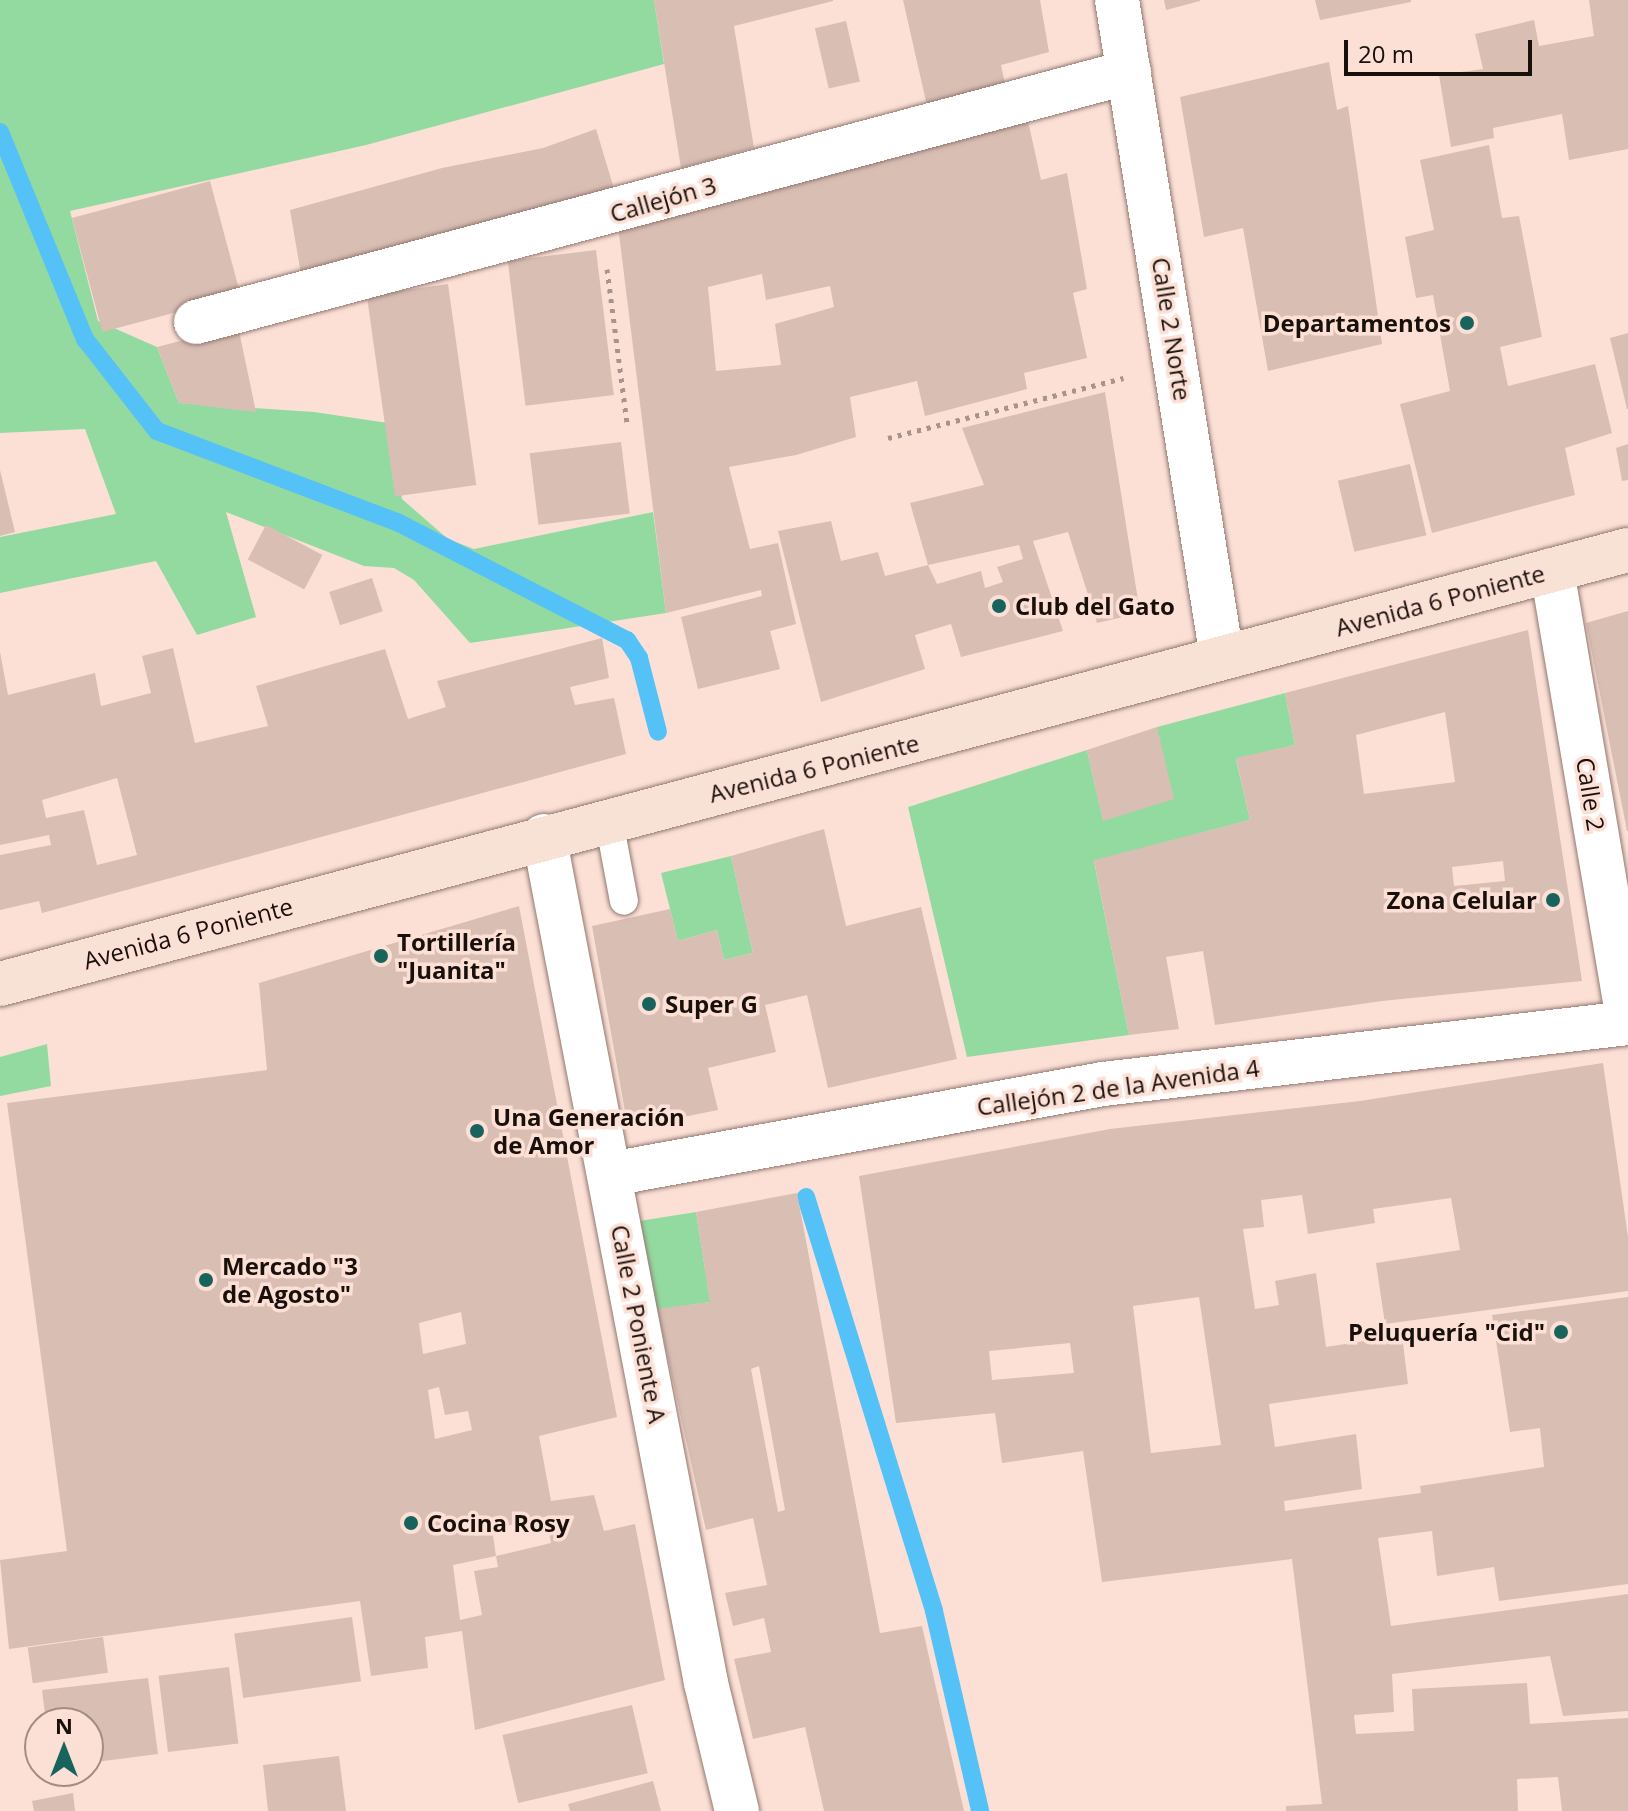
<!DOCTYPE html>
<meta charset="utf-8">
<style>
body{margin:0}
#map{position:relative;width:1628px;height:1811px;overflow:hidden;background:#fce0d6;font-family:"Open Sans",sans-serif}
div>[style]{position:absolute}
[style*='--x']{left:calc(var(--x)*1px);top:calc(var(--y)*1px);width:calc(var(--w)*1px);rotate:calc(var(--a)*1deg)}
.green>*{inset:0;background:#93daa1;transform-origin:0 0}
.stream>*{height:18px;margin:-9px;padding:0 9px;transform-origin:9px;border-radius:9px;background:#55c2f7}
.building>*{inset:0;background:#d9beb4;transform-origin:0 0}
.path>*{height:5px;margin-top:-2.5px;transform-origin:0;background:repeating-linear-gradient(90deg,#a9948d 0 4px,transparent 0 10px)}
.roads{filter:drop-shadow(0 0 2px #917970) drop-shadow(0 0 2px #917970)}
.lane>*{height:28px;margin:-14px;padding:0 14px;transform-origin:14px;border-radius:14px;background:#fff}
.street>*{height:44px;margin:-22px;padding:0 22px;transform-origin:22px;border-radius:22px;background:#fff}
.secondary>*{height:44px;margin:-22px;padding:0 22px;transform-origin:22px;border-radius:22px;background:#f8e1d5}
.dots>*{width:22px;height:22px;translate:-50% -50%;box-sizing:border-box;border:4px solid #fce0d6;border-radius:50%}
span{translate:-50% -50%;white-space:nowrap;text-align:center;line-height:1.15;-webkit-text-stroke:7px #fce0d6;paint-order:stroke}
.street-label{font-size:24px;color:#19100c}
.poi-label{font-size:24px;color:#19100c;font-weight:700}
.right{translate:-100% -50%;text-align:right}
.left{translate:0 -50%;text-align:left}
.north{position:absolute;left:24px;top:1707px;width:80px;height:80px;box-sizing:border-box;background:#fce0d6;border:2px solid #a18d85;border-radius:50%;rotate:0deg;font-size:22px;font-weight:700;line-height:32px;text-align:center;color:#19100c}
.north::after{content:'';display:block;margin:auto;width:28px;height:36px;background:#18645d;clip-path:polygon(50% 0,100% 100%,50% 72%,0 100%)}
.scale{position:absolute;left:1344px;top:40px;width:188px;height:36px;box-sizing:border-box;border:4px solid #19100c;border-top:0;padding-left:10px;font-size:24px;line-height:28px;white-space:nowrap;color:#19100c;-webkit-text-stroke:6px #fce0d6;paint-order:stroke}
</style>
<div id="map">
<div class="green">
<i style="clip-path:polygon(0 0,654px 0,664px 64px,366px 145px,70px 211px,98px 321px,157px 347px,179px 403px,314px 412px,388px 423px,402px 499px,448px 539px,474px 549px,653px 512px,666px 613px,470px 643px,414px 580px,394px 568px,364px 566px,226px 512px,256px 617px,197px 635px,156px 561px,0 593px,0 537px,116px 514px,85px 429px,0 433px)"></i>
<i style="clip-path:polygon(1285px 693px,1295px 745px,1236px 759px,1250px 820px,1094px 861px,1129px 1035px,967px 1057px,908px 807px,1087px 750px,1103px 820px,1157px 727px)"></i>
<i style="clip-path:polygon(731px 856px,753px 953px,724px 960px,717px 930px,678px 941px,661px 873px)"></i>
<i style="clip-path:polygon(47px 1044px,51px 1086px,0 1096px,0 1057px)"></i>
<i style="left:696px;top:1212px;width:91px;height:59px;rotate:81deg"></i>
</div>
<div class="stream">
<i style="--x:0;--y:132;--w:224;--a:67.7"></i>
<i style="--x:85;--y:339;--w:117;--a:52"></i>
<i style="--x:157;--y:431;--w:257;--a:20.8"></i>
<i style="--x:397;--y:522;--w:259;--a:27.2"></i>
<i style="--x:627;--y:640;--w:22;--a:56"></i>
<i style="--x:639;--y:658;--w:76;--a:75.6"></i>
<i style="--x:806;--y:1197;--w:433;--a:72.8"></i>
<i style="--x:934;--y:1611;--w:205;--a:77"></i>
</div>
<div class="building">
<i style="clip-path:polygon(654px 0,833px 0,833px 1px,734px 26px,754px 148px,681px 168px)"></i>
<i style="clip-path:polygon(903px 0,1040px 0,1049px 52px,1001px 65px,1005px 84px,927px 106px)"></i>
<i style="clip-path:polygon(1164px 0,1200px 0,1200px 1px,1166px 10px)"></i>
<i style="clip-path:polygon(1315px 0,1411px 0,1411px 2px,1320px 20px)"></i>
<i style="clip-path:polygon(1589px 0,1628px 0,1628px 149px,1569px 160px,1562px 114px,1493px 128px,1494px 138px,1451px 147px,1439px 75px,1483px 69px,1475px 34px,1534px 20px,1539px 46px,1594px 36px)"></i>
<i style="left:846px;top:21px;width:62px;height:32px;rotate:77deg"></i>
<i style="clip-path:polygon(1329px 62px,1337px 110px,1348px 106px,1382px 344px,1268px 371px,1243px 228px,1204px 237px,1180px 97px)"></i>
<i style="clip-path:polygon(evenodd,1027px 116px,1041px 180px,1067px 173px,1087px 289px,1073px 293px,1087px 358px,1024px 373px,1027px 389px,925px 416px,917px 381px,850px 397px,856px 437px,796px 455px,729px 467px,750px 549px,778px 543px,796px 624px,770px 631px,780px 669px,698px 689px,681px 617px,762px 596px,761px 590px,666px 613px,618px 226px,1027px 116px,762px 274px,766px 300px,830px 286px,834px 307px,775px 324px,781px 365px,716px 371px,708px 287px,762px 274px)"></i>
<i style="clip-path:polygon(596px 129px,615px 192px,302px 280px,290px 210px,442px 168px,543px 148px)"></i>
<i style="clip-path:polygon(1489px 145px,1502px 218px,1519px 216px,1542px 337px,1500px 347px,1508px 386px,1595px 364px,1612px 433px,1565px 448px,1575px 495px,1432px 533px,1400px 404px,1450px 391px,1433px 295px,1416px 298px,1405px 237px,1434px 230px,1420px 160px)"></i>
<i style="left:210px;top:181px;width:118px;height:143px;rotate:75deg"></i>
<i style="left:596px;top:250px;width:146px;height:89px;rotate:83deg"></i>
<i style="left:448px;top:284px;width:203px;height:82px;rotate:82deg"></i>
<i style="clip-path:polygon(238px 326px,256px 412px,179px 403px,157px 347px)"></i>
<i style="clip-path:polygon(1628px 333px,1628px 409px,1627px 409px,1610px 338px)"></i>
<i style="clip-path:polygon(1105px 392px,1140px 613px,1097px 623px,1068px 532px,1033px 541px,1063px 631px,961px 657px,951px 624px,915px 635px,925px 669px,821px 702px,778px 531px,831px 521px,841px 561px,878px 552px,885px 576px,928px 565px,937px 584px,981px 571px,985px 588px,1003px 582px,997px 567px,1023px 559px,1019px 545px,928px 565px,910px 503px,984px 485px,962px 428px)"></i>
<i style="left:621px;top:442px;width:72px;height:92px;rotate:83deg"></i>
<i style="clip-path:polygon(1628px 444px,1628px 480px,1622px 481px,1616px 448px)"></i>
<i style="left:1410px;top:464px;width:73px;height:74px;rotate:77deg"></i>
<i style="clip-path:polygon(0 470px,15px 532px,0 536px)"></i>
<i style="left:266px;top:525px;width:64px;height:39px;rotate:28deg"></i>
<i style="left:372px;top:578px;width:35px;height:45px;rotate:72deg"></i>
<i style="clip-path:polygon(1628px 611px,1628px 831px,1627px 831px,1586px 623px)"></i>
<i style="clip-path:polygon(evenodd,1528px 630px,1582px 981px,1382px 1001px,1215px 1025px,1203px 951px,1166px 957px,1179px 1029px,1129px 1035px,1094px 860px,1250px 820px,1236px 758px,1295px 745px,1285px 693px,1528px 630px,1445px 712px,1455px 782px,1364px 794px,1356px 735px,1445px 712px,1528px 630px,1503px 861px,1505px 881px,1454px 886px,1452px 867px,1503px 861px)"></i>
<i style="clip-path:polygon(evenodd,602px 638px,609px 678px,570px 687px,575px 705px,614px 698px,626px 754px,42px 913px,39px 901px,0 910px,0 855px,51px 845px,49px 835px,0 845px,0 652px,8px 695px,95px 673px,101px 706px,151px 693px,142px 656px,173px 648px,195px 743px,268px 726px,256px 686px,385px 649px,408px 719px,446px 707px,437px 681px,602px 638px,117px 778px,137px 855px,97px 865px,84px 810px,46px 818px,42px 800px,117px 778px)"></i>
<i style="clip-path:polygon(1157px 727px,1174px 799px,1103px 821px,1087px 750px)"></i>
<i style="clip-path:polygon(824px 829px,846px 926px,921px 907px,957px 1059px,828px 1088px,807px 995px,765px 1005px,776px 1052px,708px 1068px,718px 1110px,628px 1128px,592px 926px,670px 909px,678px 941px,717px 930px,724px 960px,753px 953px,731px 856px)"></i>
<i style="clip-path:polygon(evenodd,519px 906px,617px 1417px,539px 1436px,551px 1501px,594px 1495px,604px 1531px,635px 1524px,665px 1680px,475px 1730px,462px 1631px,425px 1637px,428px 1668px,371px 1676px,360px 1601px,9px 1649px,0 1560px,67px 1551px,7px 1103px,267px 1070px,259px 983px,519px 906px,461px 1312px,466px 1344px,423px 1354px,419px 1323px,461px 1312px,519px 906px,439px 1387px,445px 1415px,468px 1411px,472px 1430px,435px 1439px,428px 1390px,439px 1387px,519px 906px,546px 1517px,551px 1543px,496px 1556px,492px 1529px,546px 1517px,519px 906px,496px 1556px,498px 1567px,474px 1571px,482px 1615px,460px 1620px,453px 1565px,496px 1556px)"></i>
<i style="clip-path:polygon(evenodd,1603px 1063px,1628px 1237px,1628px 1291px,1385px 1324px,1376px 1263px,1460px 1250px,1451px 1198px,1373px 1209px,1375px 1223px,1308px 1234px,1302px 1195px,1261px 1200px,1264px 1227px,1243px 1229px,1255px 1309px,1279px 1305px,1275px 1281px,1316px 1273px,1326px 1347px,1402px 1335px,1408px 1384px,1269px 1404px,1275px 1447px,1356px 1434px,1362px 1489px,1284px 1501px,1285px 1511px,1421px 1493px,1420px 1486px,1544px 1467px,1540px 1428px,1510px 1432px,1492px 1315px,1628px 1297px,1628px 1584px,1499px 1601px,1494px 1567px,1437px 1576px,1432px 1531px,1378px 1538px,1391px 1626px,1628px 1594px,1628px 1711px,1563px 1716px,1550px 1656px,1392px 1674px,1394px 1712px,1354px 1715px,1356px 1734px,1414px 1731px,1412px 1689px,1527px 1683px,1530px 1724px,1628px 1718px,1628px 1811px,1562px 1811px,1558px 1777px,1517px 1779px,1518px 1811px,1286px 1811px,1286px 1806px,1322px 1804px,1292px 1559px,1102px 1582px,1083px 1451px,1002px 1463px,995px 1413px,896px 1423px,859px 1176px,1110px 1129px,1360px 1101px,1603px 1063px,1199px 1297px,1221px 1445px,1151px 1453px,1133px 1306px,1199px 1297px,1603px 1063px,1070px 1343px,1074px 1373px,992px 1380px,989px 1351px,1070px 1343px)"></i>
<i style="clip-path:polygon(evenodd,797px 1193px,880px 1633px,922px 1626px,964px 1811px,824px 1811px,805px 1727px,753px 1739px,734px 1659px,771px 1652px,764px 1618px,733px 1626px,725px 1593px,767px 1585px,753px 1518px,706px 1530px,657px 1309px,710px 1302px,696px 1212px,797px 1193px,759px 1366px,785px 1510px,778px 1512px,751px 1369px,759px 1366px)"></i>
<i style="left:352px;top:1617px;width:65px;height:119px;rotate:82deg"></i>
<i style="left:103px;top:1637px;width:36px;height:76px;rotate:82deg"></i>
<i style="left:229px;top:1667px;width:77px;height:71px;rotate:83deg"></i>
<i style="clip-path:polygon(148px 1678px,158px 1754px,88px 1763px,88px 1723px,46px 1723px,42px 1690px)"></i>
<i style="left:632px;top:1705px;width:70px;height:133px;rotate:77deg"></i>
<i style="clip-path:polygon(339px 1756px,346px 1811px,268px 1811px,263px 1765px)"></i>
<i style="clip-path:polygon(653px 1781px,661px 1811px,570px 1811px,568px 1804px)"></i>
<i style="clip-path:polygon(73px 1793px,75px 1811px,34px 1811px,32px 1801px)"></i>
</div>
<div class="path">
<i style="--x:607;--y:269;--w:155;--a:82.6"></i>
<i style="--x:888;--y:438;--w:243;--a:-14.3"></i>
</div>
<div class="roads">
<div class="lane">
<i style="--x:609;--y:821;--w:81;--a:79.4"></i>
</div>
<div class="street">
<i style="--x:1117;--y:0;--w:666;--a:80.93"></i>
<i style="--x:196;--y:322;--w:966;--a:-15"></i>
<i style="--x:1552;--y:570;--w:454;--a:80.4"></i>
<i style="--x:544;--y:836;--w:862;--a:79.17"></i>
<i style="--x:706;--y:1683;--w:132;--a:76.4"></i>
<i style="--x:611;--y:1174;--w:500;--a:-10.37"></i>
<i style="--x:1103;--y:1084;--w:529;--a:-6.63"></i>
</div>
<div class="secondary">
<i style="--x:0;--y:984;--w:1685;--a:-14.93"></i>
</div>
</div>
<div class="dots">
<i style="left:1467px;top:323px;background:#18645d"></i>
<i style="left:999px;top:606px;background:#18645d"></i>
<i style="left:1553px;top:900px;background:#18645d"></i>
<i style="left:381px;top:956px;background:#18645d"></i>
<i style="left:649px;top:1004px;background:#18645d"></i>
<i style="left:477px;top:1131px;background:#18645d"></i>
<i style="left:206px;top:1280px;background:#18645d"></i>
<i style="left:1561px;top:1332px;background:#18645d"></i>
<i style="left:411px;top:1523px;background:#18645d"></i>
</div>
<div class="street-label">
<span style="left:663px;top:199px;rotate:-16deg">Callejón 3</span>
<span style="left:1172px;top:329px;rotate:81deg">Calle 2 Norte</span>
<span style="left:1440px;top:600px;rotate:-15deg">Avenida 6 Poniente</span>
<span style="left:814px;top:768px;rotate:-14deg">Avenida 6 Poniente</span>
<span style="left:1591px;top:794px;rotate:81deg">Calle 2</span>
<span style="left:188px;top:933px;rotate:-15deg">Avenida 6 Poniente</span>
<span style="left:1118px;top:1087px;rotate:-8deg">Callejón 2 de la Avenida 4</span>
<span style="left:639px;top:1324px;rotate:79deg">Calle 2 Poniente A</span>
</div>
<div class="poi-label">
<span class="right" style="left:1451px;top:323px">Departamentos</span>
<span class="left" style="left:1015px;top:606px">Club del Gato</span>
<span class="right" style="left:1537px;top:900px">Zona Celular</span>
<span class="left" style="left:397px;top:956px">Tortillería<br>"Juanita"</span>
<span class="left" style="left:665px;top:1004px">Super G</span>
<span class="left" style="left:493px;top:1131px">Una Generación<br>de Amor</span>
<span class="left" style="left:222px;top:1280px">Mercado "3<br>de Agosto"</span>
<span class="right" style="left:1545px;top:1332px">Peluquería "Cid"</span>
<span class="left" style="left:427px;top:1523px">Cocina Rosy</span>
</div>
<div class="north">N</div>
<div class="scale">20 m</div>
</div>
